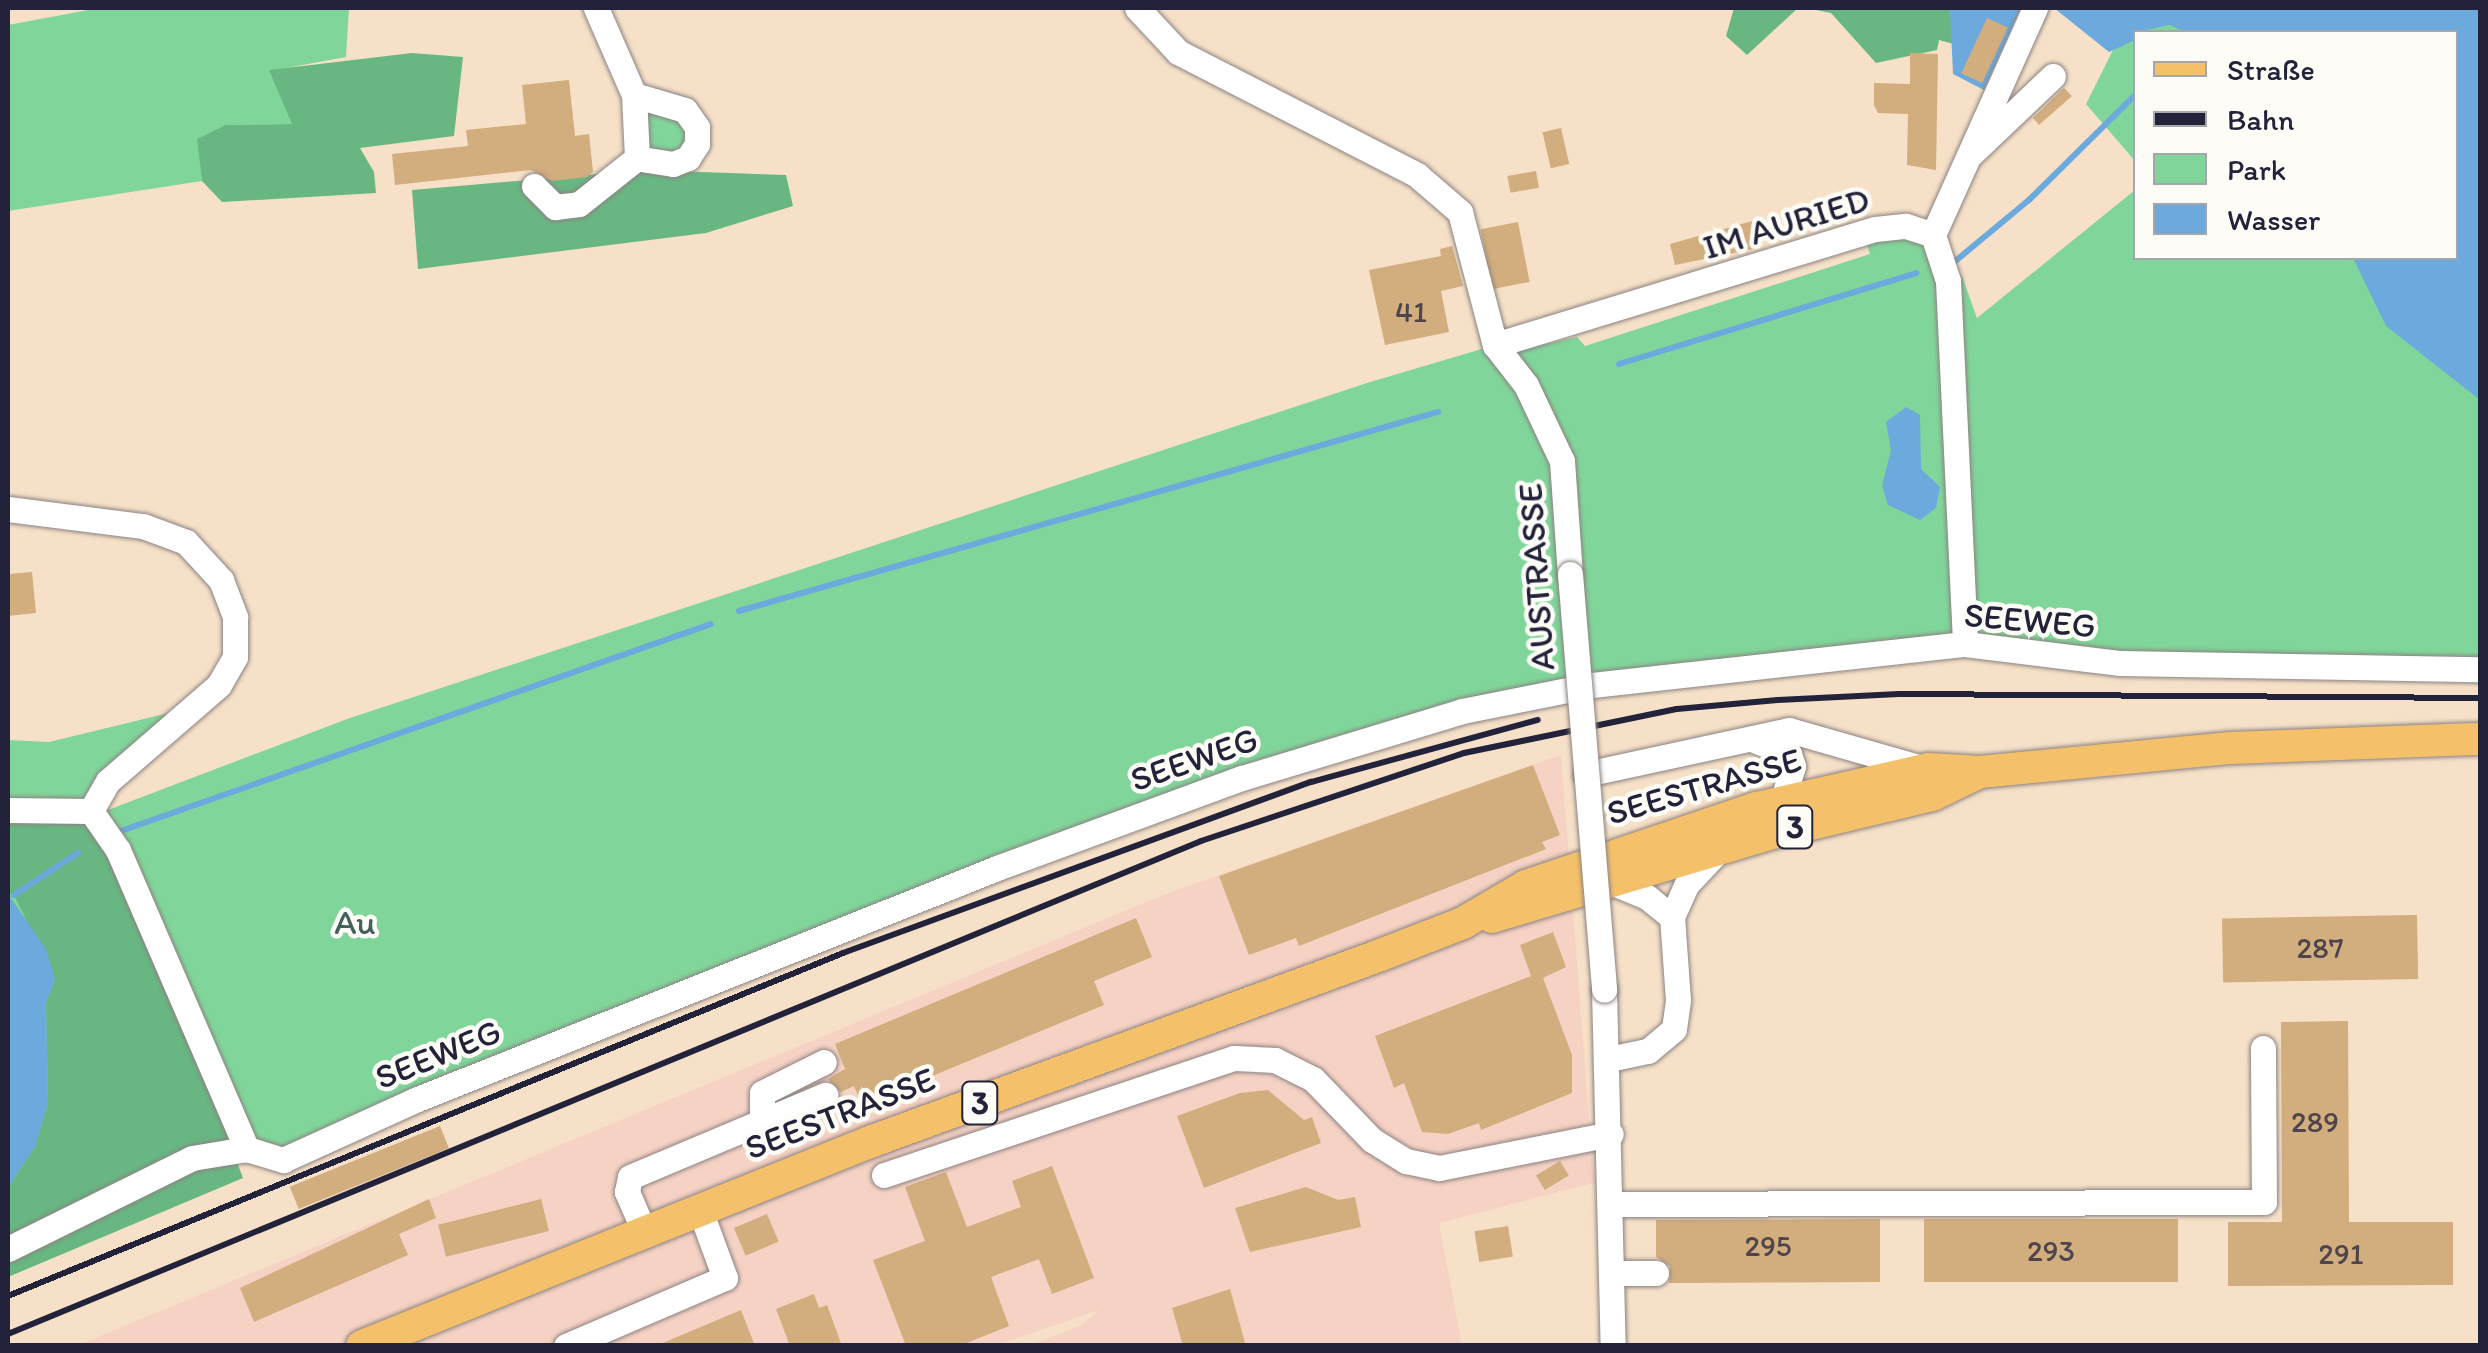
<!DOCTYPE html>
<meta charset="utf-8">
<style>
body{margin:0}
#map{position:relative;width:2488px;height:1353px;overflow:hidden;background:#f6e1c8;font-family:Itim,sans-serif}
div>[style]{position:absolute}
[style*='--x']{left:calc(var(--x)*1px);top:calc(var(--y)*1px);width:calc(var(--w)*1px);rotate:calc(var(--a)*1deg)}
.built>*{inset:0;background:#f6d2c4}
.green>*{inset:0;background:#80d69a}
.forest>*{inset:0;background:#68b782}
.water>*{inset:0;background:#6ca9dd}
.stream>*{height:6px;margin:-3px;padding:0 3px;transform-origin:3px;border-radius:3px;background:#6ca9dd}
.building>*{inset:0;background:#d2ad7e;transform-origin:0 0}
.roads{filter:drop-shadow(0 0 2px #8c8282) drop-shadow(0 0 2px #8c8282)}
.minor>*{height:25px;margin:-12.5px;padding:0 12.5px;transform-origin:12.5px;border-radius:12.5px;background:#fff}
.major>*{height:32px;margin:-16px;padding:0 16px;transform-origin:16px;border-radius:16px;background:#f4c16a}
.rail>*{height:6px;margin:-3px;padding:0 3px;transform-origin:3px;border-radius:3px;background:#22223b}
.bridges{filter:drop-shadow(0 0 2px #8c8282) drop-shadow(0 0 2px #8c8282)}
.minor-bridge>*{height:25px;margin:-12.5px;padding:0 12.5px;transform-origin:12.5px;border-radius:12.5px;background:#fff}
span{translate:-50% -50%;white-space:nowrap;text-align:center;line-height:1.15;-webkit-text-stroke:9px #fdfcf7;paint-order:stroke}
.number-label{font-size:30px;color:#4e454c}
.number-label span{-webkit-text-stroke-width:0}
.shield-label span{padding:2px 8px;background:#fdfcf7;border:2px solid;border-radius:8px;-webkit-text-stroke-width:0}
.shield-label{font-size:32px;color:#22223b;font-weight:700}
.street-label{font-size:35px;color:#22223b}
.park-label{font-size:35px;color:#43615c}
.frame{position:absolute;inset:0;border:10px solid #22223b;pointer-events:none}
.legend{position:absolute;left:2133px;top:30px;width:325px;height:230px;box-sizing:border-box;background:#fdfcf7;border:2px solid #a5a5ac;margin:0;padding:12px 18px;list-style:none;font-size:30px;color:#22223b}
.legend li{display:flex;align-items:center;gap:20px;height:50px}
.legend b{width:50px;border:2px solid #a5a5ac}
</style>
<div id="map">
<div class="built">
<i style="clip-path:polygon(1561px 755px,1594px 1183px,1439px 1223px,1462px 1345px,1030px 1345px,1080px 1326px,1099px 1310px,994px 1346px,76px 1346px,1168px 893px)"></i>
</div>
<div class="green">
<i style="clip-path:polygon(99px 8px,349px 8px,346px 57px,270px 71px,293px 124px,225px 125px,198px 139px,202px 181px,8px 211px,8px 25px)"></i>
<i style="clip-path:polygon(2134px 8px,2243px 32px,2136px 32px,2135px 161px,2086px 104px)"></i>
<i style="clip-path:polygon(659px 109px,678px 113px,690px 133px,678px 154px,647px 148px,647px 113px)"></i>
<i style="clip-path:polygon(2135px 190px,2136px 258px,2381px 258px,2480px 378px,2480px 669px,2002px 647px,1592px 685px,1242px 778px,283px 1160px,237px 1145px,8px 1256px,8px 824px,71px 824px,347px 719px,1367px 383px,1495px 345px,1503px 354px,1577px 337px,1585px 346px,1870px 254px,1863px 232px,1933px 235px,1948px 281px,1962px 276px,1977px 318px)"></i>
<i style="clip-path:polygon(185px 709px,91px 811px,8px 810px,8px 740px,49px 742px)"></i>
</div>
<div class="forest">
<i style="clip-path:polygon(1734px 8px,1798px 8px,1747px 55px,1726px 36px)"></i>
<i style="clip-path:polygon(1806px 8px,1950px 8px,1954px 44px,1939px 40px,1937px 50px,1876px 63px,1831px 13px)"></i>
<i style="clip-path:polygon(412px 53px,463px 57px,454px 136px,360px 148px,374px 172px,376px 193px,222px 202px,202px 181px,197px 139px,225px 125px,292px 124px,269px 70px)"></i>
<i style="clip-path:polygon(646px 170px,786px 175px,793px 206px,706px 233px,418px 269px,412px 190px)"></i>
<i style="clip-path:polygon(91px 811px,118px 850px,243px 1178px,8px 1277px,8px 1187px,35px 1147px,48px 1103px,46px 1003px,55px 979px,14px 895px,8px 894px,8px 822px)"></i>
</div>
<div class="water">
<i style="clip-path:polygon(1950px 8px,2021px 8px,1984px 90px,1953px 74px)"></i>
<i style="clip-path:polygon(2054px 8px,2480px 8px,2480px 400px,2386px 326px,2353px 258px,2456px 258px,2456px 32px,2185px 32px,2170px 25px,2136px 32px,2135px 40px,2109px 52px)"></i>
<i style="clip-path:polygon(1906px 407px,1920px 415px,1921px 469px,1940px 487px,1936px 508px,1920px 520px,1888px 505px,1882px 486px,1891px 450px,1886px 422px)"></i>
<i style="clip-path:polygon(8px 894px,46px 949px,55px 979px,46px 1003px,48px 1103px,35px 1147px,8px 1187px)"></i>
</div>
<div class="stream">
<i style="--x:1953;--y:263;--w:99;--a:-39.7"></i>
<i style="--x:2029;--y:200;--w:151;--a:-44.7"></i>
<i style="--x:1619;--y:364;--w:311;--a:-17"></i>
<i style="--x:739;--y:611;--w:727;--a:-15.89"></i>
<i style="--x:118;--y:832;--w:628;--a:-19.33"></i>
<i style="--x:14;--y:895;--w:77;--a:-33.3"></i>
</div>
<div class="building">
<i style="left:1987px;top:18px;width:23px;height:61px;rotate:25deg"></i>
<i style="clip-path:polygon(1910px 53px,1938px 54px,1936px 170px,1907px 165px,1908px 114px,1878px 113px,1874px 105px,1874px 83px,1910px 84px)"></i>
<i style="clip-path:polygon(569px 80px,575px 136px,589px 134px,593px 172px,587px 177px,552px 181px,531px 170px,395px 185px,392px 154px,468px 146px,466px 130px,526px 124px,522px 85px)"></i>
<i style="clip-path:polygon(2064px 88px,2072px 96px,2039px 125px,2033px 118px)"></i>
<i style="left:1561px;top:128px;width:37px;height:19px;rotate:77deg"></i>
<i style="left:1536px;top:171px;width:17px;height:29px;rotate:80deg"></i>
<i style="clip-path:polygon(1752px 221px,1758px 248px,1675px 265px,1670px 244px)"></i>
<i style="left:1518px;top:222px;width:61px;height:38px;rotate:79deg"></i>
<i style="clip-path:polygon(1452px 246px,1463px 286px,1441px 291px,1449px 332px,1385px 345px,1369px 270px,1441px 256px,1440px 249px)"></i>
<i style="clip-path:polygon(32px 572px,36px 613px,8px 616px,8px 574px)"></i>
<i style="clip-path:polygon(1533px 765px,1560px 835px,1542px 842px,1546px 849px,1299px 946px,1296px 938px,1249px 955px,1219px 876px)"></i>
<i style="left:2417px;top:915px;width:64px;height:195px;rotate:89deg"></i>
<i style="clip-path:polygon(1136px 918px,1152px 957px,1094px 981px,1104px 1005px,862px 1105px,854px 1086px,841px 1092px,828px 1079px,845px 1069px,835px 1044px)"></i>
<i style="clip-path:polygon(1553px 932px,1566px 967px,1543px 978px,1572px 1055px,1572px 1093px,1481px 1130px,1479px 1123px,1448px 1134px,1422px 1132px,1404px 1083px,1394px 1088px,1375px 1036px,1531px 976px,1520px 945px)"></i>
<i style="clip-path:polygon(2348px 1021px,2349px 1222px,2453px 1222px,2453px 1285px,2228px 1286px,2228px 1222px,2282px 1222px,2281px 1022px)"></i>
<i style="clip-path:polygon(1268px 1090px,1304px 1120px,1312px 1117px,1321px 1143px,1204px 1188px,1177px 1116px,1240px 1093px)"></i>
<i style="left:440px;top:1126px;width:24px;height:162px;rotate:68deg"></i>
<i style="left:1560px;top:1161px;width:17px;height:28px;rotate:59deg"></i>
<i style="clip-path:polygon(1052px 1166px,1094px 1278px,1052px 1294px,1039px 1259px,991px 1277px,1009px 1326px,959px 1346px,906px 1346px,873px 1260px,925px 1241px,905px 1187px,946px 1172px,967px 1227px,1021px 1207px,1012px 1181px)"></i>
<i style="clip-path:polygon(1306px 1187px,1338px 1200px,1355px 1197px,1361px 1227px,1250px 1252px,1235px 1208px)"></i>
<i style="clip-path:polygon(429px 1199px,436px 1218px,399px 1234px,408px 1255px,254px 1322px,240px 1288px)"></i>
<i style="left:541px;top:1199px;width:33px;height:106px;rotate:76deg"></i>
<i style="left:767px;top:1214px;width:30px;height:36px;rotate:67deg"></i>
<i style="clip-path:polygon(1880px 1219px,1880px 1282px,1669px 1283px,1670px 1266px,1656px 1257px,1656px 1220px)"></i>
<i style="left:1924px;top:1219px;width:254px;height:63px"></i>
<i style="left:1508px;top:1226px;width:31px;height:34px;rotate:81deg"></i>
<i style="clip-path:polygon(1230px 1289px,1246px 1346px,1183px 1346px,1172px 1308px)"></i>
<i style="clip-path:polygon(814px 1294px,819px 1308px,827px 1305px,842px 1346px,790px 1346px,776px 1309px)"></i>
<i style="clip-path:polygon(741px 1310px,755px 1346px,658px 1346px,658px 1345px)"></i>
</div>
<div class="roads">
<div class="minor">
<i style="--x:1137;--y:8;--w:60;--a:47"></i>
<i style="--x:1178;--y:52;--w:269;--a:27.2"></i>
<i style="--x:1417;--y:175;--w:57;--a:40.7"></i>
<i style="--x:1460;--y:212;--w:138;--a:75.3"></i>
<i style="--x:1495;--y:345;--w:51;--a:52.2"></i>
<i style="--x:1526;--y:385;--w:84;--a:64.7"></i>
<i style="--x:1562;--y:461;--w:113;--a:86"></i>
<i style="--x:634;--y:95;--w:53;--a:16.4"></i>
<i style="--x:685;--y:110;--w:21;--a:55"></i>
<i style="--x:697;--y:127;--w:17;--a:90"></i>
<i style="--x:697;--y:144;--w:17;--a:123"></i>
<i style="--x:688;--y:158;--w:16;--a:158"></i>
<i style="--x:673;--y:164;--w:36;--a:-171"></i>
<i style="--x:1971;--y:154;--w:113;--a:-43.6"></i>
<i style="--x:534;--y:186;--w:30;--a:45"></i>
<i style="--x:555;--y:207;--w:24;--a:-7"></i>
<i style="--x:579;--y:204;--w:74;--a:-38.4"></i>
<i style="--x:637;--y:158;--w:63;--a:-92.7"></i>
<i style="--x:634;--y:95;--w:95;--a:-113.6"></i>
<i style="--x:1933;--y:235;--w:249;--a:-65.8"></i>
<i style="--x:1495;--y:345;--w:397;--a:-17"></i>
<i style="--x:1875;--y:229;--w:31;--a:-6"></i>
<i style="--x:1906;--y:226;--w:28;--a:18"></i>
<i style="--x:1933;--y:235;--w:48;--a:71.9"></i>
<i style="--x:1948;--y:281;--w:363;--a:87.3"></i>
<i style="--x:8;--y:509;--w:136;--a:7.2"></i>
<i style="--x:143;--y:526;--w:46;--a:20.4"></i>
<i style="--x:186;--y:542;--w:52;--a:47.4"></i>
<i style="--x:221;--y:580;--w:40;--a:69"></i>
<i style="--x:235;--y:617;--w:40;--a:90"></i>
<i style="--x:235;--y:657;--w:32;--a:120"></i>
<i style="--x:219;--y:685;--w:147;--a:139.1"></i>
<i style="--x:108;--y:781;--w:34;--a:120"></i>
<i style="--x:1754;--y:740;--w:38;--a:22"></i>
<i style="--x:1789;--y:754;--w:13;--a:72"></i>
<i style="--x:1793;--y:766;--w:38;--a:107"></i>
<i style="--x:1586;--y:774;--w:208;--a:-12.2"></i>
<i style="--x:1789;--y:730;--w:141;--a:16"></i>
<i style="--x:8;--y:810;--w:83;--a:0.7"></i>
<i style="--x:91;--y:811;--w:47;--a:55.3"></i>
<i style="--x:118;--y:850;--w:326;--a:66.7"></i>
<i style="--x:1608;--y:881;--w:42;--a:22.3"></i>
<i style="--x:1647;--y:897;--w:32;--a:39"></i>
<i style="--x:1604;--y:990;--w:356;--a:88.6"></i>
<i style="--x:1609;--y:1059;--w:40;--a:-12"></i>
<i style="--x:1648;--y:1051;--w:34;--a:-40"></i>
<i style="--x:1674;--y:1029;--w:29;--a:-82"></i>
<i style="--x:1678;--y:1000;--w:83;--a:-94.1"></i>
<i style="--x:1672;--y:917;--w:36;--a:-66"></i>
<i style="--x:1687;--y:884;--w:47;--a:-46.7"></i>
<i style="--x:762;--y:1121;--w:28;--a:-90"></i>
<i style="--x:762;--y:1093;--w:69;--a:-26.6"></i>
<i style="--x:884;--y:1175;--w:369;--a:-18.5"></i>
<i style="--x:1234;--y:1058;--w:41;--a:2.8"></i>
<i style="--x:1275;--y:1060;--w:42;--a:26.6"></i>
<i style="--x:1313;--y:1079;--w:85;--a:46"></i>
<i style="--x:1372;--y:1140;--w:40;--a:32"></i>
<i style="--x:1406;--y:1161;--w:34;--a:12"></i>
<i style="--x:1439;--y:1168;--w:175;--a:-11.2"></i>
<i style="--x:1611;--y:1204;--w:653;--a:-0.18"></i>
<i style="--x:2264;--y:1202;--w:154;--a:-90.4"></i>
<i style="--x:644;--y:1231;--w:43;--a:-113.6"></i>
<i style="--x:627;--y:1192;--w:15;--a:-79"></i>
<i style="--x:630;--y:1177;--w:212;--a:-22.8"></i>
<i style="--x:8;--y:1249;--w:205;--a:-26.3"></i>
<i style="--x:192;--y:1158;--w:56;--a:-9.3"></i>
<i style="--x:247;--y:1149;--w:38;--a:17"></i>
<i style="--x:283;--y:1160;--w:145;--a:-24.4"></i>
<i style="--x:415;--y:1100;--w:627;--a:-21.73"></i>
<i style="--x:997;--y:868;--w:261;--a:-20.2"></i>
<i style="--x:1242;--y:778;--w:230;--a:-16.9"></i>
<i style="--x:1462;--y:711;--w:133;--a:-11.3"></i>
<i style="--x:1592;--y:685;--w:375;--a:-6.3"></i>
<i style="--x:1965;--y:644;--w:155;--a:7"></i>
<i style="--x:2119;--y:663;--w:361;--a:1"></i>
<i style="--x:1612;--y:1273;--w:44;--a:0"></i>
<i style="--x:566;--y:1346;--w:173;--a:-23.2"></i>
<i style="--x:725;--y:1278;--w:72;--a:-110.2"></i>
</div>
<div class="major">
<i style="--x:1492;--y:917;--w:285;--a:-16.7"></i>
<i style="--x:1765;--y:835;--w:172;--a:-13.5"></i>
<i style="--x:1932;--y:795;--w:53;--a:-25.6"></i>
<i style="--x:362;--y:1346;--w:547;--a:-21.88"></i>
<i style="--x:870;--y:1142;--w:541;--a:-20.11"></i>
<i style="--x:1378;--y:956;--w:91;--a:-21.2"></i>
<i style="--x:1463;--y:923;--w:73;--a:-30.4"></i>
<i style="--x:1526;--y:886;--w:244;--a:-18.7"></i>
<i style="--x:1757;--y:808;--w:175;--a:-12.8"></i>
<i style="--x:1928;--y:769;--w:52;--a:3.3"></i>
<i style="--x:1980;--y:772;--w:252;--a:-5.5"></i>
<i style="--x:2231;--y:748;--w:249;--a:-2.1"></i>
</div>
</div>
<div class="rail">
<i style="--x:8;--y:1296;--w:903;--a:-22.33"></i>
<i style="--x:843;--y:953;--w:498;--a:-20.1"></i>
<i style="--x:1311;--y:782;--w:235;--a:-15.3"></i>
<i style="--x:8;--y:1334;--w:1291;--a:-22.45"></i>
<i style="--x:1201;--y:841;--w:277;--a:-18.5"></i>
<i style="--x:1464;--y:753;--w:217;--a:-11.7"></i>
<i style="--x:1677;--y:709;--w:101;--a:-5.1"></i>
<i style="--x:1778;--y:700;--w:121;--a:-2.8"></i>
<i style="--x:1899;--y:694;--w:581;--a:0.39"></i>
</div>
<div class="bridges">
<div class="minor-bridge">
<i style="--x:1570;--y:574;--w:417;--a:85.3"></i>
</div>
</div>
<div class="number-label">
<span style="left:1411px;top:312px">41</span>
<span style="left:2320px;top:948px">287</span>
<span style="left:2315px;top:1122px">289</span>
<span style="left:1768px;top:1246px">295</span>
<span style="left:2051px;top:1251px">293</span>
<span style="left:2341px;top:1254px">291</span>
</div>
<div class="shield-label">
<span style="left:1795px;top:827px">3</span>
<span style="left:980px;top:1103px">3</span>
</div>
<div class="street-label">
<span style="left:1786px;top:223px;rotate:-17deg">IM AURIED</span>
<span style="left:1536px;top:577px;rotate:-94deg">AUSTRASSE</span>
<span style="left:2030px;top:620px;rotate:5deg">SEEWEG</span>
<span style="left:1194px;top:759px;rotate:-19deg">SEEWEG</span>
<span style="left:1704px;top:786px;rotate:-16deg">SEESTRASSE</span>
<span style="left:438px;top:1054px;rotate:-22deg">SEEWEG</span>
<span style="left:840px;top:1113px;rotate:-21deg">SEESTRASSE</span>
</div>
<div class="park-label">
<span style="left:355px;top:922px">Au</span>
</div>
<div class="frame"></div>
<ul class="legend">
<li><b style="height:12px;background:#f4c16a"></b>Straße</li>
<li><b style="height:12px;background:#22223b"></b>Bahn</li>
<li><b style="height:28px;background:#80d69a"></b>Park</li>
<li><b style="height:28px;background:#6ca9dd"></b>Wasser</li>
</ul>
</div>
